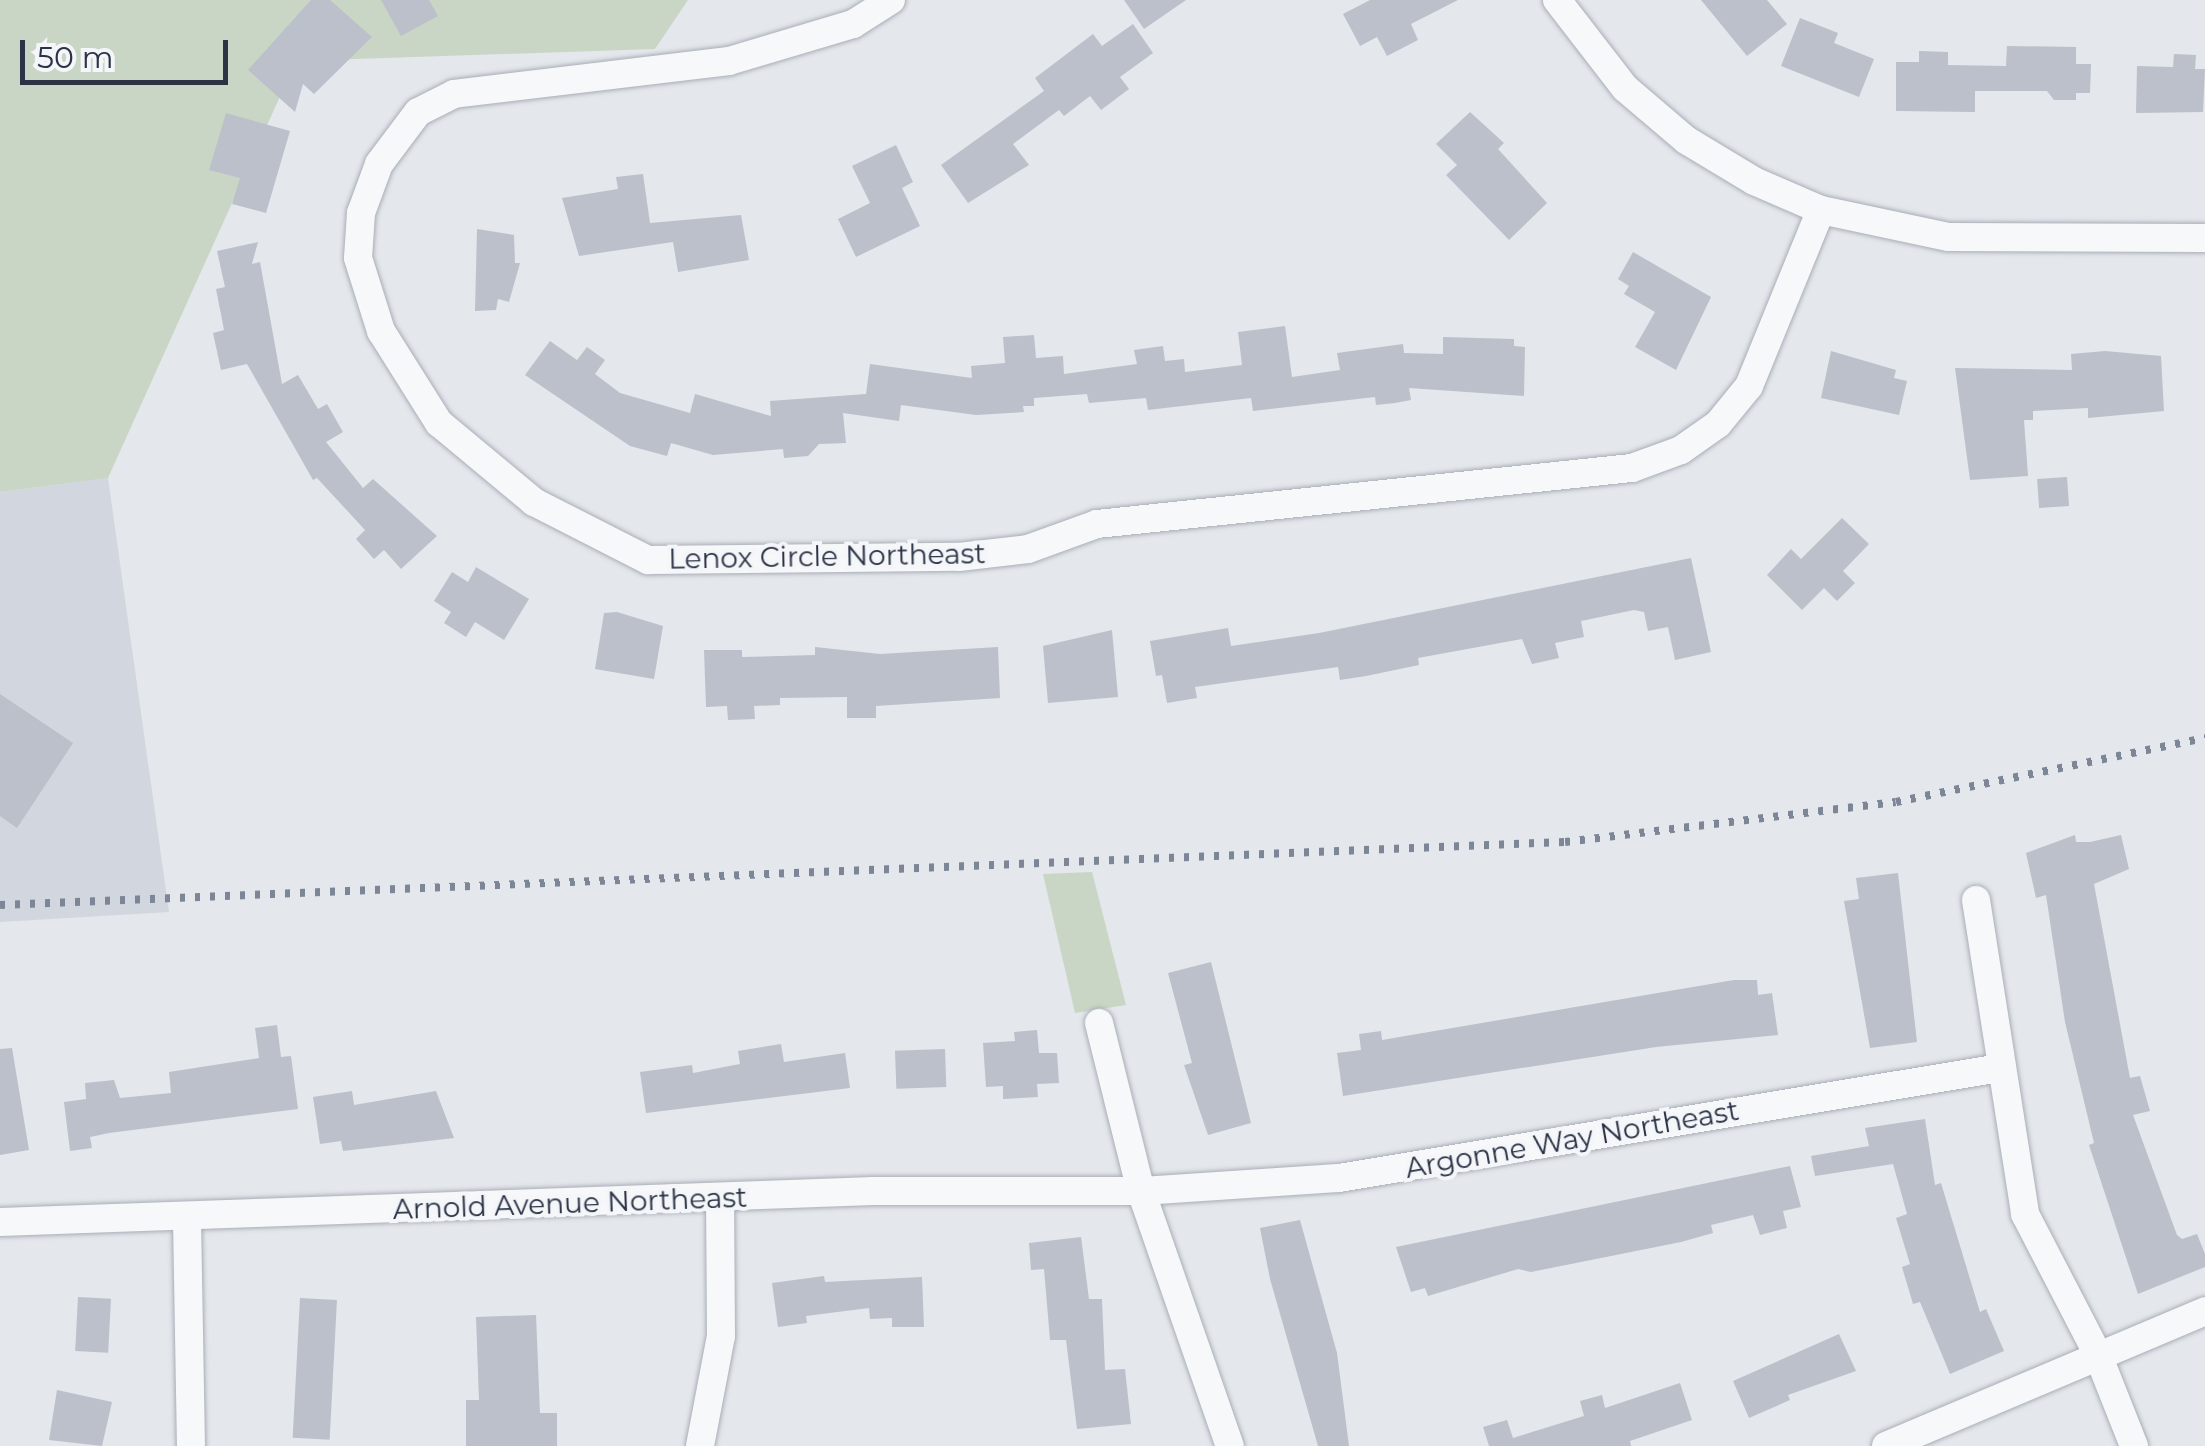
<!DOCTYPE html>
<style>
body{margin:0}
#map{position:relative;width:2205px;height:1446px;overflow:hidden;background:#e4e7ec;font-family:Montserrat,sans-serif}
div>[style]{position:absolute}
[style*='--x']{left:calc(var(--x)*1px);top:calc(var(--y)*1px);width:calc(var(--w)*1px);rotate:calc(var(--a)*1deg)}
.built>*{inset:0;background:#d2d6de}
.green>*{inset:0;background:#c9d6c5}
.building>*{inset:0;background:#bbc0ca;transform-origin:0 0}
.roads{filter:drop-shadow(0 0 2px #a9aeb7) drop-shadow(0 0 2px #a9aeb7)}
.minor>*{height:28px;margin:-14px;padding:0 14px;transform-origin:14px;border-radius:14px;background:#f7f8fa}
.rail>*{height:8px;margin-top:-4px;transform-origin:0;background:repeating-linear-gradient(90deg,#7d8696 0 5px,transparent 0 15px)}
span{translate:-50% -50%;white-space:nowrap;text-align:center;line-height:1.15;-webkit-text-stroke:8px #f4f6f9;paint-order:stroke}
.street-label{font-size:28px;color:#2b3445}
.scale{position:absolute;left:20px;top:40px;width:208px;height:45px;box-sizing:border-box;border:5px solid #2b3445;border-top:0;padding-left:12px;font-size:30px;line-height:35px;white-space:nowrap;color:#2b3445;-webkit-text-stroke:8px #f4f6f9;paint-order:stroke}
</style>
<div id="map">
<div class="built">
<i style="clip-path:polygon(108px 478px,169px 912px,0 922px,0 492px)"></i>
</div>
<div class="green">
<i style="clip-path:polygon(0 0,688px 0,655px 49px,296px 61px,108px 478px,0 492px)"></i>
<i style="clip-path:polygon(1092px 872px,1126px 1005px,1075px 1013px,1043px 874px)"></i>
</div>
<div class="building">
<i style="clip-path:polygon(311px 0,330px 0,372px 37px,314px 94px,303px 84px,295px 112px,248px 70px)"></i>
<i style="clip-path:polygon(381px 0,429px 0,438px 16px,401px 36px)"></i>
<i style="clip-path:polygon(1124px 0,1186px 0,1144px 29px)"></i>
<i style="clip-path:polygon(1370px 0,1458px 0,1411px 24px,1418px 40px,1387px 56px,1377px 37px,1360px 46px,1343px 14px)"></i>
<i style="clip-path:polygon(1701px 0,1767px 0,1787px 24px,1747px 56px)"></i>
<i style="clip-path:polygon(1800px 18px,1838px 33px,1834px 43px,1874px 59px,1859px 97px,1781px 66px)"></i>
<i style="clip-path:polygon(1133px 24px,1153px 53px,1120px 77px,1129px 89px,1101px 110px,1090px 96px,1064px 116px,1059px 110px,1013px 144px,1029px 165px,968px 203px,941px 165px,1044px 91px,1035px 78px,1093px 34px,1102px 46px)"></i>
<i style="clip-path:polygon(2007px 46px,2076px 47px,2076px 64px,2091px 64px,2090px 93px,2076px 93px,2076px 100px,2054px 100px,2047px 91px,1975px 91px,1975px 112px,1896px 111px,1896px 62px,1919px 62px,1919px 51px,1948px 52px,1948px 65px,2006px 66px)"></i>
<i style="clip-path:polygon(2174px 54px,2196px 55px,2195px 69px,2205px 69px,2203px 112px,2136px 113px,2137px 66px,2173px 67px)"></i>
<i style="clip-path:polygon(1470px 112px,1504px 143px,1498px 149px,1547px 203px,1509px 240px,1446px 175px,1457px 165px,1436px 144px)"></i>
<i style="clip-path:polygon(226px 113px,290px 131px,266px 213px,232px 204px,240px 178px,209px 170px)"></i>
<i style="clip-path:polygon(896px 145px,913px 182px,902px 188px,920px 226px,856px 257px,838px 219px,870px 203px,852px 166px)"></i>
<i style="clip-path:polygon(643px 174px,650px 223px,741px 215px,749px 260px,678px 272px,673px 242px,579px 256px,562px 198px,618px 189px,616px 177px)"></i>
<i style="clip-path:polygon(477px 229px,514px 235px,515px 263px,520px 263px,509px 302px,498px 299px,496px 310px,475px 311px)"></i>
<i style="clip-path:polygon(258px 242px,252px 264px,260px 262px,282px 384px,298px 375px,318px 409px,327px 404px,343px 432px,326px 442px,363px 488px,373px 479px,437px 536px,401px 569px,384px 550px,374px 559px,356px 539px,365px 530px,317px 478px,313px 480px,247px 364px,221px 370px,213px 333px,224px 330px,216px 289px,225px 287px,217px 251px)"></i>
<i style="clip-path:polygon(1633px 252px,1711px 297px,1676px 370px,1635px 347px,1655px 312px,1624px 294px,1629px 286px,1618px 279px)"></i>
<i style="clip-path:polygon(1285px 326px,1292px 377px,1340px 370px,1337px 353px,1403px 344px,1404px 353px,1443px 354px,1443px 337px,1514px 339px,1514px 346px,1525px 347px,1524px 396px,1409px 388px,1411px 400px,1395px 403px,1376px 405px,1375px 397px,1253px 411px,1251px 398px,1148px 410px,1146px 398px,1089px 403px,1087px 394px,1034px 398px,1034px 406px,1023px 406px,1024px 412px,976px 415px,901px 405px,899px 421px,843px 413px,846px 443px,819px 444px,808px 456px,784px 458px,783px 449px,713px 455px,671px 443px,667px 456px,630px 446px,525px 375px,550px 341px,577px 360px,587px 347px,605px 360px,595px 374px,620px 393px,690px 413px,695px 394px,771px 416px,770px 401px,866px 394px,870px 364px,972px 378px,971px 366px,1005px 363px,1003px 337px,1034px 335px,1036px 358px,1063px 356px,1064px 374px,1137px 364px,1134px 350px,1163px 346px,1165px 361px,1184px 359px,1185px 372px,1242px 365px,1238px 332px)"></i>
<i style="clip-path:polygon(1831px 351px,1896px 370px,1894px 378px,1907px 381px,1899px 415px,1821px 398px)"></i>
<i style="clip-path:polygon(2105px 351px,2161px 356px,2164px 411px,2088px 418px,2088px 408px,2033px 411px,2033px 420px,2024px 420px,2028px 476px,1970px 480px,1955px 368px,2072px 370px,2071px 354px)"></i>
<i style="left:2067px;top:477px;width:29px;height:30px;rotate:86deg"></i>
<i style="clip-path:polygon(1842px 518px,1869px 544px,1843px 571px,1855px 583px,1837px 601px,1824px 588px,1802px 610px,1767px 575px,1791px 549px,1801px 559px)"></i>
<i style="clip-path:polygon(1691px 558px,1711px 652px,1675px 660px,1668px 627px,1648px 631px,1644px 612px,1634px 610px,1581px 621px,1584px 637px,1555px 643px,1559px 658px,1532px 664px,1522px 639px,1418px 658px,1419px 665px,1366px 676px,1340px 680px,1338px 667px,1195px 687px,1197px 698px,1167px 703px,1162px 675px,1156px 676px,1150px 641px,1228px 628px,1231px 646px,1319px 633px)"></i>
<i style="clip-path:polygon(476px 567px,529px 599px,504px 640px,475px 622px,466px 637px,444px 623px,451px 612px,434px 601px,452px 572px,468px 582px)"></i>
<i style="clip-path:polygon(617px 612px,663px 626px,654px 679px,595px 669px,604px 613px)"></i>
<i style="clip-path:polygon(1112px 630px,1118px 697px,1048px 703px,1043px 646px)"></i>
<i style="clip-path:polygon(815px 647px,880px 654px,998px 647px,1000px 698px,876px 706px,876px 718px,847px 718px,847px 697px,780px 698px,780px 705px,754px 706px,755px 719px,728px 720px,727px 706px,706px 707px,704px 650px,742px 650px,742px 657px,815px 655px)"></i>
<i style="clip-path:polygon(0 694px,73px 743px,17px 828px,0 816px)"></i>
<i style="clip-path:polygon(2075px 835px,2076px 842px,2090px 842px,2121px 835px,2129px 869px,2094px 884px,2130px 1078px,2140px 1076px,2150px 1111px,2133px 1115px,2177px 1235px,2182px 1239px,2197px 1234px,2205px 1254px,2205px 1267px,2138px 1294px,2089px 1145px,2094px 1143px,2065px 1022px,2046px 895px,2036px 898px,2026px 853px)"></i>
<i style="clip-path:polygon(1898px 873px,1917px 1042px,1870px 1048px,1844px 901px,1859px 899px,1856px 878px)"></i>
<i style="clip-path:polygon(1211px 962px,1251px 1123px,1208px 1135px,1184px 1065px,1192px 1063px,1168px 973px)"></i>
<i style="clip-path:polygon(1734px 980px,1757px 980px,1758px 995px,1772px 993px,1778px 1035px,1656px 1047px,1343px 1096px,1337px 1053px,1361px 1050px,1359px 1034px,1381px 1031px,1382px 1040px)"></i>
<i style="clip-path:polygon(277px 1025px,281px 1057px,291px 1056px,298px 1109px,109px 1133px,90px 1137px,92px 1148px,70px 1151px,64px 1102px,86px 1099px,85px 1083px,114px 1080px,120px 1098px,171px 1093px,169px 1072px,259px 1058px,255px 1028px)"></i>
<i style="clip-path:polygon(1037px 1030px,1039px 1053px,1057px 1053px,1059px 1083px,1037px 1084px,1038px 1097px,1003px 1099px,1003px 1086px,986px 1087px,983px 1043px,1015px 1041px,1014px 1032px)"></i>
<i style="clip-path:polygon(781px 1044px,784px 1062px,845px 1053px,850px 1088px,646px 1113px,640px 1072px,692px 1065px,693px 1073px,740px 1064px,738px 1051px)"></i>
<i style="clip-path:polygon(12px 1048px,29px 1150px,0 1155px,0 1049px)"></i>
<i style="left:945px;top:1049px;width:38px;height:50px;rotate:88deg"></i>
<i style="clip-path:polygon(352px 1091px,354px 1105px,436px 1091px,454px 1138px,343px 1151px,341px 1141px,320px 1144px,313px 1097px)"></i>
<i style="clip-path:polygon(1925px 1119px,1935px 1185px,1941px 1183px,1980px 1312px,1986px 1309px,2004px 1351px,1950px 1374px,1920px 1302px,1913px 1304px,1902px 1267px,1910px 1264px,1896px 1218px,1907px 1214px,1893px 1164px,1815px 1176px,1811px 1156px,1869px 1146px,1865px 1128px)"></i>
<i style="clip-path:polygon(1790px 1166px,1801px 1207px,1783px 1211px,1787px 1228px,1760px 1235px,1753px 1215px,1711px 1225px,1713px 1233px,1681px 1242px,1531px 1272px,1518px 1269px,1428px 1296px,1425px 1288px,1411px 1292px,1396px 1247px)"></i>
<i style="clip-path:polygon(1300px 1220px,1337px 1353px,1349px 1446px,1318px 1446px,1270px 1279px,1260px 1228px)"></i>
<i style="clip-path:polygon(1081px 1237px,1089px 1299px,1102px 1299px,1105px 1370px,1125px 1369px,1131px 1424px,1077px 1429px,1066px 1340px,1050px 1340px,1044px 1269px,1031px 1270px,1029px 1243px)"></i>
<i style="clip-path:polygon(824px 1276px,825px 1282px,922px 1277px,924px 1327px,892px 1327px,892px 1318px,870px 1319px,869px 1308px,806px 1316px,807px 1323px,778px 1327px,772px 1283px)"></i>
<i style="left:78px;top:1297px;width:33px;height:54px;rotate:3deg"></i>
<i style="left:300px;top:1298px;width:37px;height:140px;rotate:3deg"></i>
<i style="clip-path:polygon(536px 1315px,540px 1413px,557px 1413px,557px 1446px,466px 1446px,466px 1400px,479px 1400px,476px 1317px)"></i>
<i style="clip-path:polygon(1839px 1334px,1856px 1371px,1788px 1395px,1790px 1400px,1749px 1418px,1733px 1381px)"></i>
<i style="clip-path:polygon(1680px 1383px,1692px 1420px,1630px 1441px,1631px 1446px,1489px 1446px,1483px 1427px,1507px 1420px,1513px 1438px,1584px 1416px,1580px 1401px,1602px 1395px,1605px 1408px)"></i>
<i style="clip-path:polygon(57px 1390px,112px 1402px,102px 1446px,49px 1440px)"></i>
</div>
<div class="roads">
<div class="minor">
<i style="--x:891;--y:0;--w:45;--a:147.7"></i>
<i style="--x:853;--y:24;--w:129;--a:163.4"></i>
<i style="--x:729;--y:61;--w:277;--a:173.2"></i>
<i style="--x:454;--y:94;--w:40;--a:153.4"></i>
<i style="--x:418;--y:112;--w:65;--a:126.9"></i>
<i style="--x:379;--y:164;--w:52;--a:110.2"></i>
<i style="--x:361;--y:213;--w:45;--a:93.8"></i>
<i style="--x:358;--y:258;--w:77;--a:72.5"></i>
<i style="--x:381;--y:331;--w:109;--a:57.8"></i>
<i style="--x:439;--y:423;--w:124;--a:39.7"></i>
<i style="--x:534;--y:502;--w:128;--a:27"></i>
<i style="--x:648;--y:560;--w:311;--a:-0.6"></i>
<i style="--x:959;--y:557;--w:69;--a:-6.6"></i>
<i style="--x:1028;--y:549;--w:73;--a:-19.9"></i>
<i style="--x:1097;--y:524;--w:538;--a:-5.98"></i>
<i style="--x:1632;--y:468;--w:52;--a:-20.2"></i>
<i style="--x:1681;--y:450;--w:45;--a:-35.1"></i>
<i style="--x:1718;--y:424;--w:49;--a:-50.8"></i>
<i style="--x:1749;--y:386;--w:190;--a:-67.8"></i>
<i style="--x:1557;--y:0;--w:111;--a:52.3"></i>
<i style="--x:1625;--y:88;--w:80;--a:40.4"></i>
<i style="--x:1686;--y:140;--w:79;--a:31.1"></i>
<i style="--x:1754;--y:181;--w:73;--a:23.4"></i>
<i style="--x:1821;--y:210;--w:130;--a:12"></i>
<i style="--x:1948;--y:237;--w:257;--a:0.2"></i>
<i style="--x:1976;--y:900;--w:318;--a:81.1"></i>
<i style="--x:2025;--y:1214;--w:159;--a:62.6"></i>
<i style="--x:2098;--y:1355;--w:98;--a:68.4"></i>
<i style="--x:1099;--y:1023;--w:173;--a:76"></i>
<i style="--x:1141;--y:1191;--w:270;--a:70.8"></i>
<i style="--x:187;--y:1219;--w:227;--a:89"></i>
<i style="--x:0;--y:1222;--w:874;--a:-2.03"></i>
<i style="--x:873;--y:1191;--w:268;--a:0"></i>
<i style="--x:1141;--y:1191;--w:198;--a:-3.8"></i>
<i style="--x:1339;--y:1178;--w:670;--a:-9.45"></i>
<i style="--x:700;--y:1446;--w:112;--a:-79.2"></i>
<i style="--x:721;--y:1336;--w:137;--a:-90.4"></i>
<i style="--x:1886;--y:1446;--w:346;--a:-22.9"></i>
</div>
</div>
<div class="rail">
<i style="--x:0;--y:905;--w:1566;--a:-2.31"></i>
<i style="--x:1565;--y:842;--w:333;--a:-6.9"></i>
<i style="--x:1896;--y:802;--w:316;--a:-11.7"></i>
</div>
<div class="street-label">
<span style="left:827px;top:556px;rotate:-1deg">Lenox Circle Northeast</span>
<span style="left:1572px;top:1139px;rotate:-10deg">Argonne Way Northeast</span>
<span style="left:570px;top:1203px;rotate:-2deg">Arnold Avenue Northeast</span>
</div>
<div class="scale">50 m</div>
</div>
